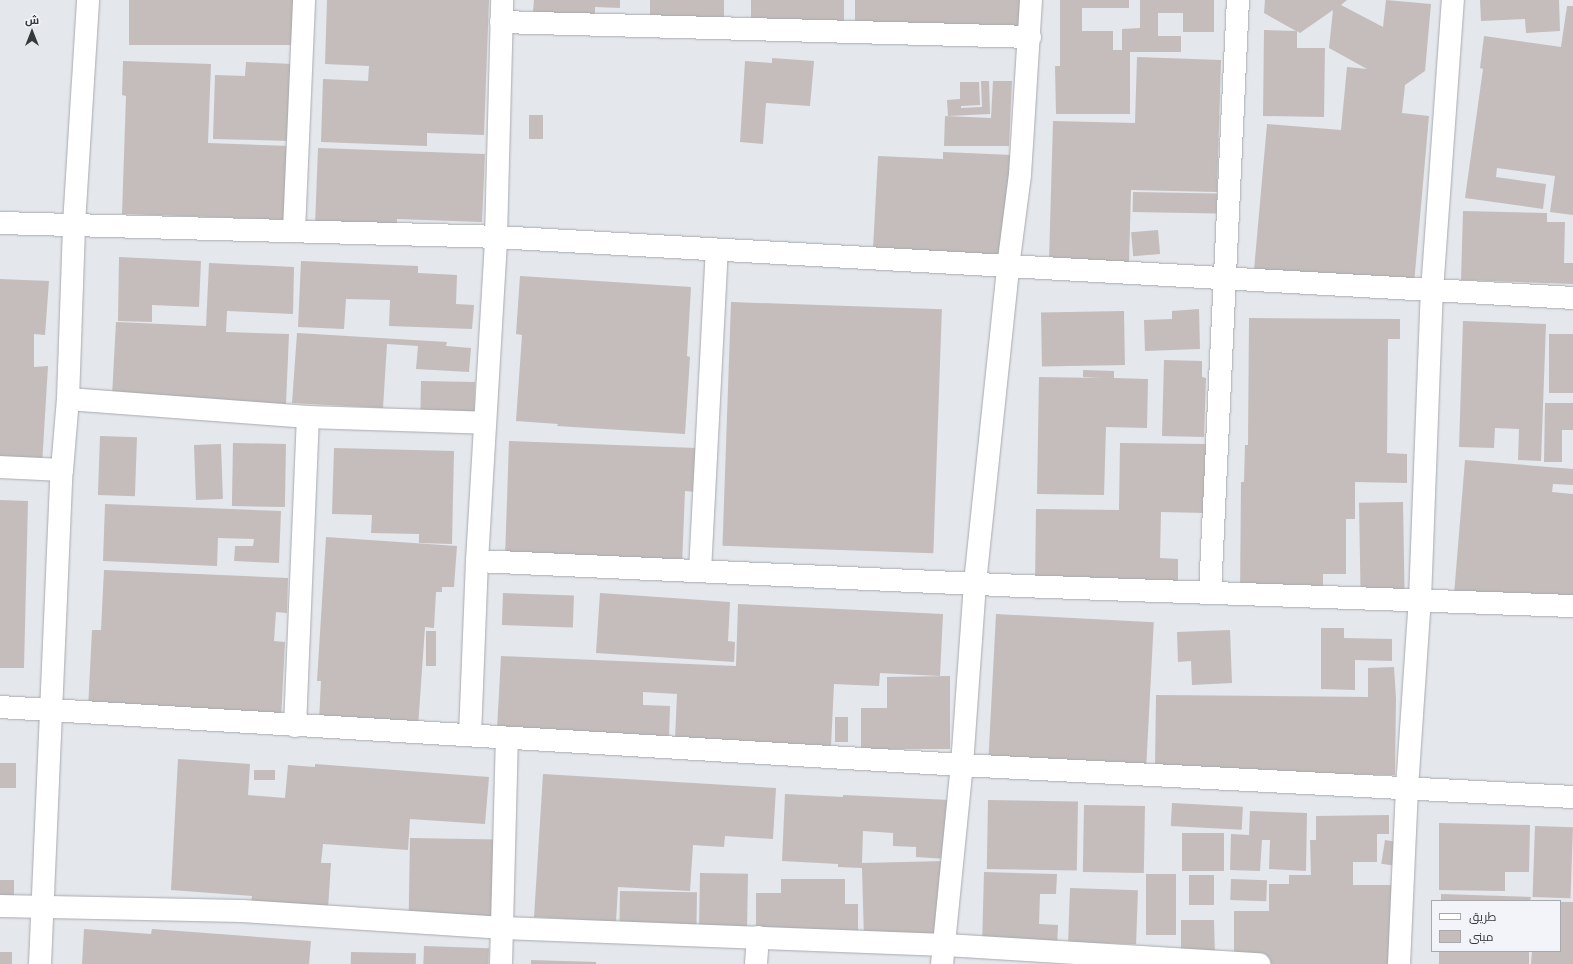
<!DOCTYPE html>
<meta charset="utf-8">
<style>
body{margin:0}
#map{position:relative;width:1573px;height:964px;overflow:hidden;background:#e4e7ec;font-family:"Open Sans",Cairo,sans-serif}
div>[style]{position:absolute}
[style*='--x']{left:calc(var(--x)*1px);top:calc(var(--y)*1px);width:calc(var(--w)*1px);rotate:calc(var(--a)*1deg)}
.building>*{inset:0;background:#c4bdbc;transform-origin:0 0}
.roads{filter:drop-shadow(0 0 1px #a8aaaf) drop-shadow(0 0 1px #a8aaaf)}
.minor>*{height:22px;margin:-11px;padding:0 11px;transform-origin:11px;border-radius:11px;background:#fff}
.tertiary>*{height:22px;margin:-11px;padding:0 11px;transform-origin:11px;border-radius:11px;background:#fff}
span{translate:-50% -50%;white-space:nowrap;text-align:center;line-height:1.15;-webkit-text-stroke:3px #f2f4f9;paint-order:stroke}
.legend{position:absolute;left:1431px;top:900px;width:130px;height:52px;box-sizing:border-box;background:#f2f4f9;border:1px solid #a7a9ad;margin:0;padding:5px 7px;list-style:none;font-size:12px;color:#37383a}
.legend li{display:flex;align-items:center;gap:8px;height:20px}
.legend b{width:20px;border:1px solid #a7a9ad}
.north{position:absolute;left:12px;top:12px;width:40px;height:40px;-webkit-text-stroke:3px #f2f4f9;paint-order:stroke;rotate:0deg;font-size:11px;font-weight:700;line-height:16px;text-align:center;color:#37383a}
.north::after{content:'';display:block;margin:auto;width:14px;height:18px;background:#37383a;clip-path:polygon(50% 0,100% 100%,50% 72%,0 100%)}
</style>
<div id="map">
<div class="building">
<i style="left:129px;top:0;width:167px;height:45px"></i>
<i style="clip-path:polygon(327px 0,489px 0,484px 135px,427px 133px,427px 146px,321px 142px,323px 79px,368px 81px,369px 66px,325px 64px)"></i>
<i style="clip-path:polygon(534px 0,620px 0,620px 8px,595px 7px,595px 15px,533px 12px)"></i>
<i style="left:650px;top:0;width:74px;height:18px"></i>
<i style="left:751px;top:0;width:93px;height:26px"></i>
<i style="left:855px;top:0;width:168px;height:38px"></i>
<i style="clip-path:polygon(1060px 0,1129px 0,1129px 8px,1082px 8px,1082px 31px,1113px 31px,1113px 50px,1122px 50px,1122px 29px,1140px 28px,1140px 0,1214px 0,1214px 32px,1183px 32px,1183px 13px,1158px 13px,1158px 36px,1181px 36px,1181px 52px,1130px 52px,1130px 114px,1056px 114px,1055px 66px,1060px 66px)"></i>
<i style="clip-path:polygon(1265px 0,1347px 0,1341px 5px,1383px 27px,1386px 0,1431px 4px,1425px 71px,1405px 85px,1402px 113px,1429px 116px,1414px 284px,1254px 270px,1267px 124px,1341px 130px,1347px 67px,1367px 69px,1329px 48px,1333px 10px,1300px 33px,1297px 31px,1297px 48px,1325px 48px,1324px 117px,1263px 116px,1264px 30px,1296px 31px,1264px 13px)"></i>
<i style="clip-path:polygon(1480px 0,1559px 0,1560px 31px,1526px 33px,1525px 19px,1481px 21px)"></i>
<i style="clip-path:polygon(1567px 6px,1573px 6px,1573px 215px,1550px 212px,1555px 176px,1497px 168px,1496px 177px,1546px 184px,1543px 209px,1465px 198px,1483px 69px,1480px 68px,1484px 36px,1561px 47px)"></i>
<i style="clip-path:polygon(1137px 57px,1221px 60px,1217px 192px,1131px 190px,1129px 264px,1049px 261px,1053px 121px,1135px 123px)"></i>
<i style="clip-path:polygon(772px 58px,814px 61px,810px 106px,766px 103px,763px 144px,740px 142px,745px 61px,772px 63px)"></i>
<i style="clip-path:polygon(123px 61px,211px 64px,208px 143px,290px 146px,287px 220px,122px 214px,126px 96px,122px 95px)"></i>
<i style="clip-path:polygon(246px 62px,293px 64px,291px 141px,213px 139px,215px 75px,245px 76px)"></i>
<i style="clip-path:polygon(981px 81px,989px 81px,990px 114px,948px 116px,947px 100px,960px 99px,960px 82px,979px 82px,980px 105px,961px 106px,961px 108px,982px 107px)"></i>
<i style="clip-path:polygon(993px 81px,1012px 81px,1009px 146px,944px 146px,945px 116px,991px 118px)"></i>
<i style="left:543px;top:115px;width:24px;height:14px;rotate:90deg"></i>
<i style="clip-path:polygon(318px 148px,485px 154px,482px 222px,397px 219px,397px 226px,315px 226px)"></i>
<i style="clip-path:polygon(943px 152px,1012px 155px,1006px 256px,873px 249px,878px 156px,943px 159px)"></i>
<i style="left:1133px;top:192px;width:84px;height:20px;rotate:1deg"></i>
<i style="clip-path:polygon(1463px 211px,1547px 213px,1547px 222px,1565px 222px,1564px 263px,1573px 263px,1573px 284px,1461px 280px)"></i>
<i style="left:1158px;top:230px;width:24px;height:27px;rotate:85deg"></i>
<i style="clip-path:polygon(119px 257px,201px 261px,199px 307px,152px 305px,152px 322px,118px 321px)"></i>
<i style="clip-path:polygon(301px 261px,418px 266px,418px 273px,457px 275px,456px 304px,474px 305px,472px 329px,389px 326px,390px 300px,346px 299px,344px 329px,298px 327px)"></i>
<i style="clip-path:polygon(209px 263px,294px 267px,293px 314px,227px 311px,226px 332px,289px 334px,286px 404px,112px 396px,116px 322px,206px 326px)"></i>
<i style="clip-path:polygon(520px 276px,691px 287px,687px 356px,690px 357px,685px 434px,557px 426px,558px 424px,516px 421px,522px 335px,516px 334px)"></i>
<i style="clip-path:polygon(0 279px,49px 281px,45px 335px,34px 334px,34px 367px,48px 366px,42px 465px,0 462px)"></i>
<i style="left:731px;top:302px;width:211px;height:244px;rotate:2deg"></i>
<i style="clip-path:polygon(1199px 309px,1200px 349px,1145px 351px,1144px 320px,1172px 319px,1172px 311px)"></i>
<i style="left:1124px;top:311px;width:54px;height:83px;rotate:89deg"></i>
<i style="clip-path:polygon(1249px 318px,1400px 319px,1400px 339px,1388px 339px,1387px 453px,1407px 454px,1407px 483px,1355px 482px,1355px 519px,1346px 519px,1346px 574px,1323px 574px,1323px 597px,1240px 597px,1241px 482px,1244px 482px,1245px 445px,1248px 445px)"></i>
<i style="clip-path:polygon(1463px 321px,1546px 324px,1541px 461px,1518px 460px,1519px 429px,1495px 428px,1494px 448px,1459px 447px)"></i>
<i style="clip-path:polygon(297px 333px,447px 342px,446px 346px,471px 348px,469px 372px,416px 369px,418px 346px,387px 344px,383px 408px,292px 403px)"></i>
<i style="left:1549px;top:334px;width:24px;height:59px"></i>
<i style="clip-path:polygon(1164px 360px,1202px 361px,1202px 377px,1206px 378px,1204px 437px,1162px 436px)"></i>
<i style="clip-path:polygon(1083px 370px,1114px 371px,1114px 378px,1148px 379px,1147px 428px,1106px 427px,1104px 495px,1037px 494px,1039px 377px,1101px 378px,1083px 377px)"></i>
<i style="left:421px;top:381px;width:54px;height:36px;rotate:1deg"></i>
<i style="clip-path:polygon(1545px 403px,1573px 403px,1573px 430px,1562px 430px,1562px 462px,1544px 462px)"></i>
<i style="left:100px;top:436px;width:37px;height:59px;rotate:2deg"></i>
<i style="clip-path:polygon(509px 441px,697px 448px,695px 492px,685px 491px,682px 565px,505px 558px)"></i>
<i style="left:233px;top:443px;width:53px;height:63px;rotate:1deg"></i>
<i style="clip-path:polygon(1120px 443px,1206px 444px,1205px 513px,1161px 512px,1160px 558px,1178px 559px,1178px 590px,1035px 583px,1036px 509px,1119px 510px)"></i>
<i style="left:221px;top:444px;width:55px;height:27px;rotate:88deg"></i>
<i style="clip-path:polygon(334px 448px,454px 451px,452px 544px,419px 543px,419px 534px,371px 533px,372px 515px,332px 514px)"></i>
<i style="clip-path:polygon(1465px 460px,1573px 469px,1573px 485px,1553px 484px,1552px 492px,1573px 494px,1573px 607px,1454px 595px)"></i>
<i style="clip-path:polygon(0 500px,28px 501px,24px 668px,0 668px)"></i>
<i style="left:1403px;top:502px;width:93px;height:44px;rotate:89deg"></i>
<i style="clip-path:polygon(105px 504px,281px 511px,279px 563px,234px 561px,235px 546px,253px 546px,254px 539px,218px 538px,217px 566px,103px 561px)"></i>
<i style="clip-path:polygon(326px 537px,457px 546px,454px 587px,442px 587px,442px 592px,436px 592px,434px 628px,425px 627px,418px 727px,319px 721px,321px 681px,317px 681px)"></i>
<i style="clip-path:polygon(104px 570px,288px 578px,287px 613px,276px 612px,274px 641px,285px 642px,281px 719px,88px 710px,92px 630px,101px 630px)"></i>
<i style="left:503px;top:593px;width:71px;height:32px;rotate:2deg"></i>
<i style="clip-path:polygon(600px 593px,730px 602px,728px 641px,735px 642px,734px 662px,596px 653px)"></i>
<i style="clip-path:polygon(738px 604px,943px 614px,940px 676px,880px 673px,879px 686px,834px 684px,831px 746px,675px 739px,677px 694px,643px 692px,643px 705px,670px 706px,669px 738px,497px 730px,501px 656px,736px 666px)"></i>
<i style="left:996px;top:614px;width:158px;height:142px;rotate:3deg"></i>
<i style="clip-path:polygon(1321px 628px,1344px 628px,1344px 638px,1392px 639px,1392px 661px,1355px 660px,1355px 690px,1321px 689px)"></i>
<i style="clip-path:polygon(1230px 630px,1232px 683px,1192px 685px,1191px 661px,1178px 662px,1177px 632px)"></i>
<i style="left:426px;top:631px;width:10px;height:35px"></i>
<i style="clip-path:polygon(1394px 667px,1396px 698px,1395px 775px,1205px 773px,1155px 766px,1156px 695px,1368px 697px,1368px 668px)"></i>
<i style="clip-path:polygon(950px 676px,950px 749px,861px 749px,861px 708px,887px 708px,887px 677px)"></i>
<i style="left:835px;top:717px;width:13px;height:25px"></i>
<i style="clip-path:polygon(178px 759px,250px 764px,248px 795px,285px 798px,288px 765px,315px 767px,315px 764px,489px 777px,485px 824px,410px 819px,408px 850px,323px 844px,321px 863px,331px 863px,328px 909px,251px 903px,252px 896px,171px 890px)"></i>
<i style="left:0;top:763px;width:16px;height:25px"></i>
<i style="left:254px;top:770px;width:21px;height:10px"></i>
<i style="clip-path:polygon(543px 774px,776px 788px,773px 839px,725px 836px,724px 847px,693px 845px,690px 891px,618px 887px,616px 922px,534px 917px)"></i>
<i style="clip-path:polygon(785px 794px,843px 797px,843px 795px,950px 800px,947px 859px,916px 857px,916px 847px,893px 846px,893px 833px,863px 831px,862px 863px,945px 861px,946px 937px,864px 939px,862px 868px,838px 867px,838px 864px,782px 861px)"></i>
<i style="left:988px;top:800px;width:90px;height:69px;rotate:1deg"></i>
<i style="left:1172px;top:803px;width:71px;height:23px;rotate:3deg"></i>
<i style="left:1084px;top:805px;width:61px;height:67px;rotate:1deg"></i>
<i style="clip-path:polygon(1250px 811px,1307px 813px,1306px 871px,1269px 869px,1270px 840px,1262px 840px,1260px 871px,1230px 870px,1231px 834px,1249px 835px)"></i>
<i style="clip-path:polygon(1389px 815px,1389px 834px,1377px 834px,1377px 862px,1353px 862px,1353px 885px,1397px 885px,1397px 964px,1168px 964px,1181px 953px,1181px 920px,1214px 920px,1215px 957px,1234px 957px,1234px 911px,1269px 911px,1269px 884px,1289px 884px,1289px 875px,1311px 875px,1310px 840px,1316px 840px,1316px 816px)"></i>
<i style="clip-path:polygon(1439px 823px,1530px 825px,1529px 872px,1505px 872px,1505px 891px,1439px 890px)"></i>
<i style="left:1535px;top:826px;width:38px;height:71px;rotate:2deg"></i>
<i style="left:1182px;top:833px;width:42px;height:38px"></i>
<i style="left:410px;top:838px;width:88px;height:78px;rotate:1deg"></i>
<i style="left:1385px;top:840px;width:12px;height:24px;rotate:9deg"></i>
<i style="clip-path:polygon(984px 872px,1057px 874px,1056px 894px,1040px 894px,1039px 924px,1058px 925px,1057px 949px,982px 946px)"></i>
<i style="left:700px;top:873px;width:48px;height:53px;rotate:1deg"></i>
<i style="left:1146px;top:874px;width:30px;height:61px"></i>
<i style="left:1189px;top:875px;width:25px;height:30px"></i>
<i style="clip-path:polygon(781px 879px,845px 879px,845px 904px,858px 904px,858px 936px,756px 935px,756px 893px,781px 893px)"></i>
<i style="left:1231px;top:879px;width:36px;height:21px;rotate:2deg"></i>
<i style="left:0;top:880px;width:14px;height:20px"></i>
<i style="left:1070px;top:888px;width:68px;height:54px;rotate:2deg"></i>
<i style="left:620px;top:891px;width:77px;height:34px;rotate:1deg"></i>
<i style="clip-path:polygon(1441px 894px,1531px 897px,1530px 901px,1441px 901px)"></i>
<i style="clip-path:polygon(1560px 902px,1573px 902px,1573px 964px,1531px 964px,1532px 951px,1560px 951px)"></i>
<i style="clip-path:polygon(84px 929px,151px 934px,152px 929px,311px 941px,309px 964px,82px 964px)"></i>
<i style="left:424px;top:946px;width:65px;height:18px;rotate:2deg"></i>
<i style="left:1439px;top:951px;width:90px;height:13px"></i>
<i style="left:0;top:952px;width:12px;height:12px"></i>
<i style="left:351px;top:952px;width:65px;height:12px;rotate:1deg"></i>
<i style="clip-path:polygon(531px 960px,596px 962px,596px 964px,531px 964px)"></i>
</div>
<div class="roads">
<div class="minor">
<i style="--x:501;--y:22;--w:529;--a:1.62"></i>
<i style="--x:0;--y:223;--w:496;--a:1.6"></i>
<i style="--x:496;--y:237;--w:1079;--a:3.24"></i>
<i style="--x:294;--y:231;--w:231;--a:-87.5"></i>
<i style="--x:68;--y:399;--w:241;--a:4.3"></i>
<i style="--x:308;--y:417;--w:177;--a:1.9"></i>
<i style="--x:0;--y:467;--w:62;--a:2.8"></i>
<i style="--x:477;--y:561;--w:545;--a:2.63"></i>
<i style="--x:1021;--y:586;--w:552;--a:2.08"></i>
<i style="--x:700;--y:571;--w:321;--a:-87"></i>
<i style="--x:1210;--y:593;--w:594;--a:-87.3"></i>
<i style="--x:0;--y:707;--w:964;--a:3.45"></i>
<i style="--x:962;--y:765;--w:612;--a:3"></i>
<i style="--x:295;--y:726;--w:309;--a:-87.6"></i>
<i style="--x:470;--y:735;--w:174;--a:-87.7"></i>
<i style="--x:477;--y:561;--w:325;--a:-86.6"></i>
<i style="--x:496;--y:237;--w:237;--a:-88.5"></i>
<i style="--x:0;--y:906;--w:242;--a:1.2"></i>
<i style="--x:242;--y:911;--w:262;--a:3.7"></i>
<i style="--x:503;--y:928;--w:442;--a:2.2"></i>
<i style="--x:945;--y:945;--w:315;--a:3.5"></i>
<i style="--x:501;--y:964;--w:226;--a:-88.5"></i>
<i style="--x:756;--y:964;--w:27;--a:-86"></i>
<i style="--x:942;--y:964;--w:200;--a:-84.3"></i>
<i style="--x:962;--y:765;--w:182;--a:-85.9"></i>
<i style="--x:975;--y:583;--w:318;--a:-84"></i>
<i style="--x:1008;--y:267;--w:93;--a:-82.6"></i>
<i style="--x:1020;--y:175;--w:175;--a:-86.4"></i>
<i style="--x:1399;--y:964;--w:176;--a:-87.4"></i>
<i style="--x:1407;--y:788;--w:189;--a:-86.1"></i>
<i style="--x:1420;--y:599;--w:308;--a:-87.8"></i>
<i style="--x:1432;--y:291;--w:292;--a:-85.9"></i>
</div>
<div class="tertiary">
<i style="--x:40;--y:964;--w:494;--a:-87.5"></i>
<i style="--x:62;--y:470;--w:71;--a:-85.2"></i>
<i style="--x:68;--y:399;--w:175;--a:-88"></i>
<i style="--x:74;--y:224;--w:224;--a:-86.4"></i>
</div>
</div>
<ul class="legend">
<li><b style="height:5px;background:#fff"></b>طريق</li>
<li><b style="height:11px;background:#c4bdbc"></b>مبنى</li>
</ul>
<div class="north">ش</div>
</div>
